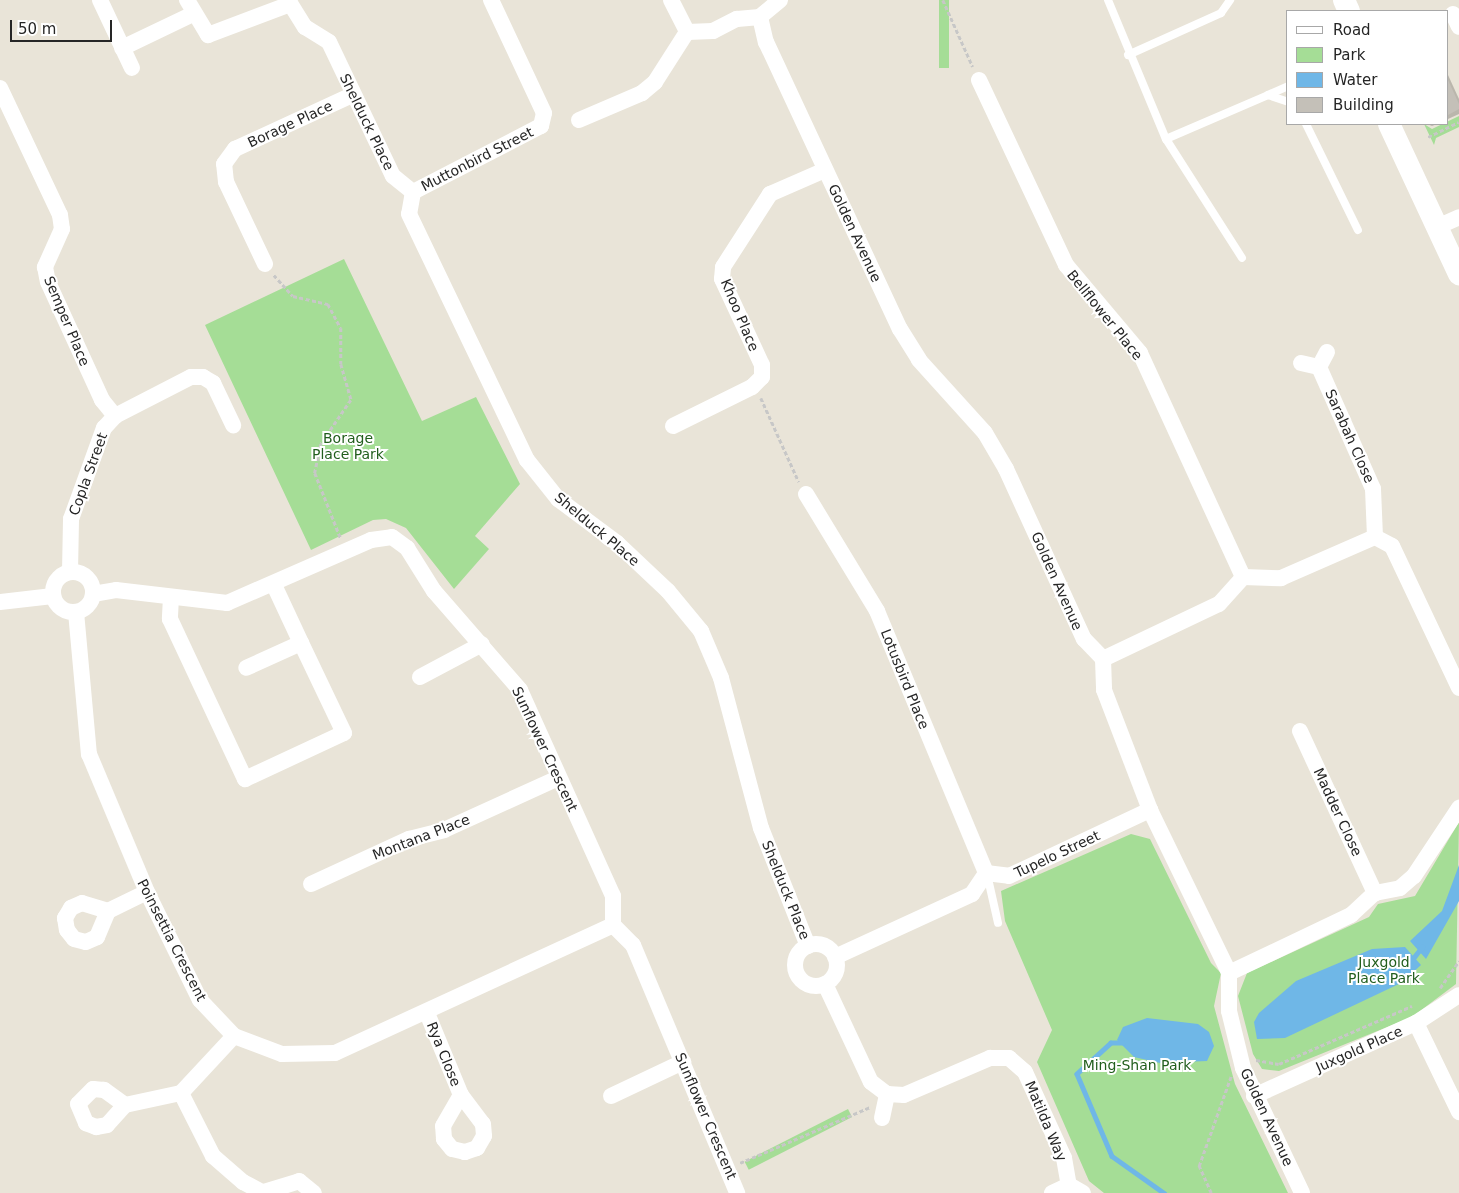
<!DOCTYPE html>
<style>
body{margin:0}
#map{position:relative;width:1459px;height:1193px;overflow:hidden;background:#e9e4d8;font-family:"DejaVu Sans",sans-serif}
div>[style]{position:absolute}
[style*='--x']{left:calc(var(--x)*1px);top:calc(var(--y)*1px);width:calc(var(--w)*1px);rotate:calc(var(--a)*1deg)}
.green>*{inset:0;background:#a5dd96;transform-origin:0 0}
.water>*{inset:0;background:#6fb7e7}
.shadow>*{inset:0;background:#0003}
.stream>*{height:4.5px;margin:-2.25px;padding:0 2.25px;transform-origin:2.25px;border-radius:2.25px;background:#6fb7e7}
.building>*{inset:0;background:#c4c0b8}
.path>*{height:2.5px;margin-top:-1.25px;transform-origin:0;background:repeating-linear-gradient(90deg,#c7c7c7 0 4px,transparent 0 6.5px)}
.lane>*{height:8px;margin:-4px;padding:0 4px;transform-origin:4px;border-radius:4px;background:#fff}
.street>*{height:16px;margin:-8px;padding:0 8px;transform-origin:8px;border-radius:8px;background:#fff}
.street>.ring{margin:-8px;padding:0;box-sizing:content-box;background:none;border:16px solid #fff;border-radius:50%}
.secondary>*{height:22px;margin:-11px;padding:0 11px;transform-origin:11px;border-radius:11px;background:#fff}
span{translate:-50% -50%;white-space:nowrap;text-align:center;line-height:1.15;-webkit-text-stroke:4px #fff;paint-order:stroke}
.street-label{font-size:14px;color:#262626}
.park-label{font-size:14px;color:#215e1c}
.legend{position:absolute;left:1286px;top:10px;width:162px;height:115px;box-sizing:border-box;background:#fff;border:1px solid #a8a8a8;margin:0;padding:6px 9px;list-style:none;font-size:15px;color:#262626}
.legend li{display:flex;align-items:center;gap:10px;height:25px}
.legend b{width:25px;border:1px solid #a8a8a8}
.scale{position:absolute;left:10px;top:20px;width:102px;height:22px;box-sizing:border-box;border:2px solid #262626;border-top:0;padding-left:6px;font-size:15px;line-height:18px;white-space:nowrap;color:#262626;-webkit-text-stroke:4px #fff;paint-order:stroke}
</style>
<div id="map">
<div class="green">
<i style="left:939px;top:0;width:10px;height:68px"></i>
<i style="clip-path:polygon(1459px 116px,1459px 127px,1436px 138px,1434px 145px,1424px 124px,1432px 129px)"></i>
<i style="clip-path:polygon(344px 259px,422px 421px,476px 397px,520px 484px,475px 536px,489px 549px,454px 589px,406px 528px,386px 519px,373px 520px,311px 550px,205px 325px)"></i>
<i style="clip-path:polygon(1459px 822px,1456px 984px,1412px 1017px,1279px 1071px,1262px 1069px,1253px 1054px,1238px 996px,1247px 973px,1369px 917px,1378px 904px,1415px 896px)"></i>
<i style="clip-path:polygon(1131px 834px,1150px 839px,1211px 963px,1221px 973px,1214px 1006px,1235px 1084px,1288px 1193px,1104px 1193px,1089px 1181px,1037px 1062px,1052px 1030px,1005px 921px,1001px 891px)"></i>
<i style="left:848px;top:1109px;width:9px;height:116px;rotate:63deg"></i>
</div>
<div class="water">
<i style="clip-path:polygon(1459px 865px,1459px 901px,1426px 959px,1410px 941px,1442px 911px)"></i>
<i style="clip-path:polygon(1405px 947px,1421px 965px,1401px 983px,1285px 1038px,1257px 1039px,1254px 1022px,1259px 1013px,1296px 981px,1372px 949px)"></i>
<i style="clip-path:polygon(1147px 1018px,1198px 1024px,1209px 1032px,1214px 1046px,1207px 1061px,1160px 1063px,1134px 1057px,1117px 1040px,1123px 1027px)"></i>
</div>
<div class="shadow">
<i style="clip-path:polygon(1448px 75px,1459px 99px,1459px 114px,1448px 119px)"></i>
<i style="clip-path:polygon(1427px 124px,1437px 124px,1432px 126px)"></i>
</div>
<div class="stream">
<i style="--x:1411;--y:961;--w:18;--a:-52"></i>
<i style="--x:1123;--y:1043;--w:12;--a:180"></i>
<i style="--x:1111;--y:1043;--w:46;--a:137.6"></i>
<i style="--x:1077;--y:1074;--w:89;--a:66.9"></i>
<i style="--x:1112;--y:1156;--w:64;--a:35.4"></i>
</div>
<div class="building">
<i style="clip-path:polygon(1448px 80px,1459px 104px,1459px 109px,1448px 115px)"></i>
</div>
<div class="path">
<i style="--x:943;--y:0;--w:73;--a:65.9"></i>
<i style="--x:1428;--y:137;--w:34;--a:-26"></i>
<i style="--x:274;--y:275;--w:28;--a:48"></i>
<i style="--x:293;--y:296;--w:36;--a:13"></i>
<i style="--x:328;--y:304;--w:27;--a:62"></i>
<i style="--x:341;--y:328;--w:36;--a:90"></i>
<i style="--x:341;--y:364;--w:37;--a:74"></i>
<i style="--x:351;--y:400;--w:53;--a:124.3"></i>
<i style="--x:321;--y:444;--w:30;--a:102"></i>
<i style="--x:315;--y:473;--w:71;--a:68.5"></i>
<i style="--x:761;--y:398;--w:92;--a:65.7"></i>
<i style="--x:1440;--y:988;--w:33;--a:-55"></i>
<i style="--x:1256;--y:1060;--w:23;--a:10"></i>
<i style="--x:1279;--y:1064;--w:145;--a:-23.6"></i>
<i style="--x:740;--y:1163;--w:142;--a:-23.3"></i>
<i style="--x:1211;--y:1193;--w:30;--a:-114"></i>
<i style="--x:1199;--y:1166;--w:96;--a:-70.4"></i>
</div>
<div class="lane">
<i style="--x:1108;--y:0;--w:151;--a:67.4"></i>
<i style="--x:1166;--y:139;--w:141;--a:57.4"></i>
<i style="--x:1128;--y:55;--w:102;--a:-24.3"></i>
<i style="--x:1221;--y:13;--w:16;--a:-55"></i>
<i style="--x:1268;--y:95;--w:22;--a:-24"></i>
<i style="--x:1306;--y:124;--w:118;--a:63.9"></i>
<i style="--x:1166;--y:139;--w:111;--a:-23.3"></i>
<i style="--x:1268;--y:95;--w:21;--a:19"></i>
<i style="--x:987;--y:874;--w:50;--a:77.3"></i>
</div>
<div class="street">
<i style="--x:100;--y:0;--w:75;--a:64.8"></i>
<i style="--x:187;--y:0;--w:41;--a:59"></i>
<i style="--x:208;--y:35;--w:88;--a:-20.7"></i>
<i style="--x:288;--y:0;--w:32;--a:58"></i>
<i style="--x:305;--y:27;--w:28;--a:32"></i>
<i style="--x:329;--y:42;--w:148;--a:64.5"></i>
<i style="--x:393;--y:176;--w:26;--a:39"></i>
<i style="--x:413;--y:192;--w:22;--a:100"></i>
<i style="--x:409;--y:214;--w:273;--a:64.4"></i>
<i style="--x:527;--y:460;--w:50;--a:51.5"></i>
<i style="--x:558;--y:499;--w:74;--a:36.7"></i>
<i style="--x:617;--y:543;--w:70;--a:43.3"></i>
<i style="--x:668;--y:591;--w:52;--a:50.5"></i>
<i style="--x:701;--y:631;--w:51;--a:66.9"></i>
<i style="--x:721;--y:678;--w:155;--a:75.1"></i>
<i style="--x:761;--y:828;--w:127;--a:68.3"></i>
<i style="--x:671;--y:0;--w:36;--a:63"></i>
<i style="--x:780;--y:0;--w:26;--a:140"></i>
<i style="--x:760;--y:17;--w:26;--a:77"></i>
<i style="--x:766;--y:42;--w:317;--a:65"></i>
<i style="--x:900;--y:329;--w:36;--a:58"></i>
<i style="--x:919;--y:360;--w:98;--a:47.9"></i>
<i style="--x:985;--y:433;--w:42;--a:59.7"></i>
<i style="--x:1006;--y:469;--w:187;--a:65.4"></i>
<i style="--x:1084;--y:639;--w:28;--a:46"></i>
<i style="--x:1103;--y:659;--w:31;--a:88"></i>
<i style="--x:1104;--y:690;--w:129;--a:69"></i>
<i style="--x:1150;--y:810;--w:181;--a:64.1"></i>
<i style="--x:1229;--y:973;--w:38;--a:90"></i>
<i style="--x:1229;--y:1011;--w:59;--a:76.2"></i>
<i style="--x:1243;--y:1068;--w:138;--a:64.7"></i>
<i style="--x:1453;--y:14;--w:14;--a:65"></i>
<i style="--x:122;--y:48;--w:79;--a:-25.6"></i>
<i style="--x:979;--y:80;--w:204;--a:64.8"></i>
<i style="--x:1066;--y:265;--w:115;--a:49.9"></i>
<i style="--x:1140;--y:353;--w:247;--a:65.3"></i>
<i style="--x:0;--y:88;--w:140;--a:64.7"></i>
<i style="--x:60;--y:215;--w:14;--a:82"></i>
<i style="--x:62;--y:229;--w:42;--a:114.1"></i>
<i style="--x:45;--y:267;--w:15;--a:79"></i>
<i style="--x:48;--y:282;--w:130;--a:65.4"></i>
<i style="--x:102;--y:400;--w:21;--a:51"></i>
<i style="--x:579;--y:120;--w:69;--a:-23.2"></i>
<i style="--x:642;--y:93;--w:17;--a:-40"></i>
<i style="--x:655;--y:82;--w:59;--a:-57.4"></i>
<i style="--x:687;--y:32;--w:26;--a:-2"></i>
<i style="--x:713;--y:31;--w:27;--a:-27"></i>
<i style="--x:737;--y:19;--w:23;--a:-5"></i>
<i style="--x:413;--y:192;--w:144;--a:-27.3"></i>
<i style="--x:541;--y:126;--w:13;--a:-77"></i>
<i style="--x:544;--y:113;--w:125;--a:-115.1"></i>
<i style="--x:1437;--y:227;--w:24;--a:-24"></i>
<i style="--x:265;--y:264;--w:91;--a:-115.4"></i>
<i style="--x:226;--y:182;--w:18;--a:-96"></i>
<i style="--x:224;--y:164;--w:19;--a:-54"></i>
<i style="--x:235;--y:149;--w:129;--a:-24.8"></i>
<i style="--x:1301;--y:363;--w:18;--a:13"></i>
<i style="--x:1319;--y:367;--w:17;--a:-62"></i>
<i style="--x:1319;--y:367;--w:133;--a:66.1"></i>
<i style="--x:1373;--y:489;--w:48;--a:87.6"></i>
<i style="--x:673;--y:426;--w:88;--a:-26.3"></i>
<i style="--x:752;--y:387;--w:14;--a:-45"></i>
<i style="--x:762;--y:377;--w:12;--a:-90"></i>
<i style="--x:762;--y:365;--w:95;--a:-114.9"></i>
<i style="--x:722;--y:279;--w:12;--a:-85"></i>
<i style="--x:723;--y:267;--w:87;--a:-57.2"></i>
<i style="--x:770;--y:194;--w:60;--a:-23.6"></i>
<i style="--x:806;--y:494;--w:137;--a:58.7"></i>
<i style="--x:877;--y:611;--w:284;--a:67.4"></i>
<i class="ring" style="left:53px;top:572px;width:24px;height:24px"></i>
<i style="--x:70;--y:572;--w:53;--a:-88.9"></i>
<i style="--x:71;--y:519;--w:97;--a:-70.1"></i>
<i style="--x:104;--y:428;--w:16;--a:-47"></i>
<i style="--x:115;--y:416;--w:85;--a:-27.2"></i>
<i style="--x:191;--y:377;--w:12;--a:0"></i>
<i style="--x:203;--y:377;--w:12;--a:31"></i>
<i style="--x:213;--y:383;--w:47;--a:64.5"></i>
<i style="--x:274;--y:585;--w:64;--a:65"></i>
<i style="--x:93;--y:594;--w:23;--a:-10"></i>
<i style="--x:116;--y:590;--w:112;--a:6.7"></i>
<i style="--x:227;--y:603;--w:157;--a:-23.6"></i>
<i style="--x:371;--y:540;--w:21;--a:-8"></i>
<i style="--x:392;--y:537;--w:19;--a:36"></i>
<i style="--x:407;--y:548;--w:51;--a:57.9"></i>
<i style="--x:434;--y:591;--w:131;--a:49"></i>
<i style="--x:520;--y:690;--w:226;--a:65.7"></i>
<i style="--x:613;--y:896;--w:29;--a:90"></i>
<i style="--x:613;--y:925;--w:28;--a:45"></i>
<i style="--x:633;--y:945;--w:269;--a:67.2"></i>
<i style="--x:171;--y:597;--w:22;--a:93"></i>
<i style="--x:170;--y:619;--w:177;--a:64.9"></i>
<i style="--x:245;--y:779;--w:109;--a:-24.9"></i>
<i style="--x:344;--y:733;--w:100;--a:-115.5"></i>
<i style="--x:301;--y:643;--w:60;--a:155.6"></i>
<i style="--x:0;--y:602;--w:53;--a:-6.5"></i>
<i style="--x:76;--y:612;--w:143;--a:84.8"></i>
<i style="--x:89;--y:754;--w:150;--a:67.2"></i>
<i style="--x:147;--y:892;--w:120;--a:63.9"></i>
<i style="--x:200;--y:1000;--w:50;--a:46.6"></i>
<i style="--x:234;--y:1036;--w:51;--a:20.6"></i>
<i style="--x:282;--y:1054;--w:53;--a:-1.1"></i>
<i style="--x:335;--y:1053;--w:306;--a:-24.7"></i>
<i style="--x:1103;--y:659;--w:128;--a:-25.4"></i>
<i style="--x:1219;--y:604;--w:36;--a:-48"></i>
<i style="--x:1243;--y:577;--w:38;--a:2"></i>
<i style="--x:1281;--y:578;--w:103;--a:-23.6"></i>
<i style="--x:1375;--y:537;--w:19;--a:28"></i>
<i style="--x:1392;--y:546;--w:157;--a:64.7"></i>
<i style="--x:420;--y:677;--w:70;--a:-28"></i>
<i style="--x:1300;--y:731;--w:179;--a:65.2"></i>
<i style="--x:311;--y:884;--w:108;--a:-24.7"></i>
<i style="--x:409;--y:839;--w:36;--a:-14"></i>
<i style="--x:444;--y:830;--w:125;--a:-24.5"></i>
<i style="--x:108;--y:911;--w:27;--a:-163"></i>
<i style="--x:82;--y:903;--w:12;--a:156"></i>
<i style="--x:71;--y:908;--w:12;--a:121"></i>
<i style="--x:65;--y:918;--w:12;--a:81"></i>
<i style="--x:67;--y:930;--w:11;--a:52"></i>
<i style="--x:74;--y:939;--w:12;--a:14"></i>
<i style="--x:86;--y:942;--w:12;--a:-24"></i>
<i style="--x:97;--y:937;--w:28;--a:-67"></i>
<i style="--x:108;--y:911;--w:43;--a:-26"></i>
<i class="ring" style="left:795px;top:944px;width:26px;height:26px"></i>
<i style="--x:835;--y:957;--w:151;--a:-24.7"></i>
<i style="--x:972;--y:894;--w:25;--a:-56"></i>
<i style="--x:986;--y:873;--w:23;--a:7"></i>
<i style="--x:1009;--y:876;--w:156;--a:-25.1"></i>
<i style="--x:1229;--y:973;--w:135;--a:-25.4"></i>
<i style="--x:1351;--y:915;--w:33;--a:-43"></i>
<i style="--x:1375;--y:893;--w:25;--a:-11"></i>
<i style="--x:1400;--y:888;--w:18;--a:-41"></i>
<i style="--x:1414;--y:876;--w:82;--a:-56.5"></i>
<i style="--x:825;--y:984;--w:108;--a:64.9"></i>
<i style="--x:871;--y:1082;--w:20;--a:37"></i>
<i style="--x:887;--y:1094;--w:17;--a:3"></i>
<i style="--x:904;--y:1095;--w:94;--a:-23.3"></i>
<i style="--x:990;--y:1058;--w:19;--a:0"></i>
<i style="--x:1009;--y:1058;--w:21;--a:41"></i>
<i style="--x:1025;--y:1072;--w:94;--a:65.6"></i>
<i style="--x:1064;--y:1158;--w:27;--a:80"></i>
<i style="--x:1069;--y:1185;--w:16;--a:30"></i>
<i style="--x:427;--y:1013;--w:89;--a:67.5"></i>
<i style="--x:461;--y:1095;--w:36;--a:53"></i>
<i style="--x:483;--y:1124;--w:12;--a:85"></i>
<i style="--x:484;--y:1136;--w:14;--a:120"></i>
<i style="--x:477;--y:1148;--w:13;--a:162"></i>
<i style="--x:465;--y:1152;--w:13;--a:-167"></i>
<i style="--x:452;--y:1149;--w:13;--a:-129"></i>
<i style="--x:444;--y:1139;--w:13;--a:-94"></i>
<i style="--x:443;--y:1126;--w:36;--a:-60"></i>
<i style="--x:1416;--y:1023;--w:99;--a:64.2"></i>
<i style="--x:181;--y:1093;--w:71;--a:63.1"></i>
<i style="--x:213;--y:1156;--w:40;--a:41"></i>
<i style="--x:243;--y:1182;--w:24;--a:28"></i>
<i style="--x:611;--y:1096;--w:80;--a:-25.3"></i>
<i style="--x:1254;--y:1096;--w:178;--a:-24.3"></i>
<i style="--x:1416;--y:1023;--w:51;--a:-33.1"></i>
<i style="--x:125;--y:1105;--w:26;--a:-144"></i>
<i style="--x:104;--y:1090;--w:11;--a:-175"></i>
<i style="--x:93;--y:1089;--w:21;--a:135"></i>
<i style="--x:78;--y:1104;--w:21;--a:67"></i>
<i style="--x:86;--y:1123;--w:11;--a:22"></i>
<i style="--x:96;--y:1127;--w:11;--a:-10"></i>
<i style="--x:107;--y:1125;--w:27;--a:-48"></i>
<i style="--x:125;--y:1105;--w:57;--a:-12.1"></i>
<i style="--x:181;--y:1093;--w:78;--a:-47.1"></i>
<i style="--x:882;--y:1118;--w:25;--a:-78"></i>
<i style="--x:264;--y:1192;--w:37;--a:-17"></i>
<i style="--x:299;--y:1181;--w:19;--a:39"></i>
<i style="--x:1052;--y:1193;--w:19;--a:-25"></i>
</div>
<div class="secondary">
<i style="--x:1344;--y:0;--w:12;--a:66"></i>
<i style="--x:1389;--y:124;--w:166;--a:65"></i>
</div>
<div class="street-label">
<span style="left:367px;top:122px;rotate:64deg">Shelduck Place</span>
<span style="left:290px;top:124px;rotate:-25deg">Borage Place</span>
<span style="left:477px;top:159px;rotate:-27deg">Muttonbird Street</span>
<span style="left:855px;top:233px;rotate:65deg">Golden Avenue</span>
<span style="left:740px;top:315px;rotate:67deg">Khoo Place</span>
<span style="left:1105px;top:315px;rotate:51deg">Bellflower Place</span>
<span style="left:67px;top:321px;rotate:67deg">Semper Place</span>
<span style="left:1350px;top:436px;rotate:66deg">Sarabah Close</span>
<span style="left:88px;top:474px;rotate:-70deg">Copla Street</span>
<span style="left:597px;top:529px;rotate:40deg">Shelduck Place</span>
<span style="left:1057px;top:581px;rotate:66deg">Golden Avenue</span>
<span style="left:905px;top:679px;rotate:68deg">Lotusbird Place</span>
<span style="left:545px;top:749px;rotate:65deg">Sunflower Crescent</span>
<span style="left:1338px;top:812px;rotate:65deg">Madder Close</span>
<span style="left:421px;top:837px;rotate:-21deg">Montana Place</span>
<span style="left:1057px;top:854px;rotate:-25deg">Tupelo Street</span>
<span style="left:786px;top:890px;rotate:68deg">Shelduck Place</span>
<span style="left:172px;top:940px;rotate:63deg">Poinsettia Crescent</span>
<span style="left:1359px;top:1049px;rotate:-24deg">Juxgold Place</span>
<span style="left:444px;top:1054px;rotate:68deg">Rya Close</span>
<span style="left:706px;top:1116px;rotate:67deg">Sunflower Crescent</span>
<span style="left:1267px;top:1117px;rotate:65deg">Golden Avenue</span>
<span style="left:1046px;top:1121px;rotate:67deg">Matilda Way</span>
</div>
<div class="park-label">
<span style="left:348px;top:446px">Borage<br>Place Park</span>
<span style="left:1384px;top:970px">Juxgold<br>Place Park</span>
<span style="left:1137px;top:1065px">Ming-Shan Park</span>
</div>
<ul class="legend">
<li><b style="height:6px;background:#fff"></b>Road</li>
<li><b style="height:14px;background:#a5dd96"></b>Park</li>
<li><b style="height:14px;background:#6fb7e7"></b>Water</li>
<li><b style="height:14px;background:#c4c0b8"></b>Building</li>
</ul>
<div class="scale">50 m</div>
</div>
